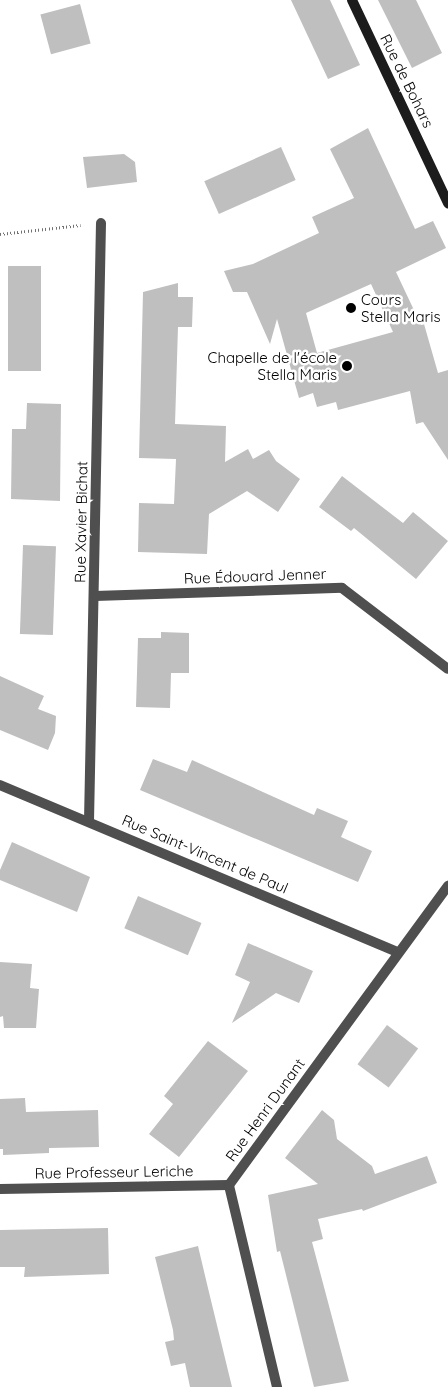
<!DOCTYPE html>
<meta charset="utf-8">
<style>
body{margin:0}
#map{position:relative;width:448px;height:1387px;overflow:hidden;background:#fff;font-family:Quicksand,sans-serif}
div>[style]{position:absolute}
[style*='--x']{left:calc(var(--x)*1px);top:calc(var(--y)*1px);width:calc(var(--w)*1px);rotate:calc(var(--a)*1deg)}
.building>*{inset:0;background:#bfbfbf;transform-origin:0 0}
.path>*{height:3px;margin-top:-1.5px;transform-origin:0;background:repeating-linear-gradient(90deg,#717171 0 1px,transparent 0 3.5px)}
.street>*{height:10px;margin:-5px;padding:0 5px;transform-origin:5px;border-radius:5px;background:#4f4f4f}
.secondary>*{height:10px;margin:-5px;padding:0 5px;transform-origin:5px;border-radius:5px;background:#1c1c1c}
.dots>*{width:14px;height:14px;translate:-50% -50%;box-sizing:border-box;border:2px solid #fff;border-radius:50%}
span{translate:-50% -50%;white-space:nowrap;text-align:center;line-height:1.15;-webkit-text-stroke:5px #fff;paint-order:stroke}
.street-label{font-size:15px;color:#000}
.poi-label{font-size:15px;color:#000}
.left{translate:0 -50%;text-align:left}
.right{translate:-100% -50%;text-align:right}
</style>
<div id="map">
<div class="building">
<i style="clip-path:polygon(291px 0,330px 0,360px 65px,328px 79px)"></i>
<i style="clip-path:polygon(378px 0,416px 0,442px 53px,412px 68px)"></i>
<i style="left:80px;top:4px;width:41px;height:41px;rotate:75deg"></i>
<i style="clip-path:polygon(evenodd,368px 128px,415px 229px,433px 221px,446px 248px,396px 272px,421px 325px,424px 324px,438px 373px,448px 370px,448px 460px,423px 422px,416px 424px,410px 391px,338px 410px,336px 402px,317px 407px,313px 393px,299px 398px,277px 319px,270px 344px,247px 292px,233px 292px,224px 271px,253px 264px,319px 233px,312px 217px,354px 198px,330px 149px,368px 128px,371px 284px,393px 332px,317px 353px,306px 313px,371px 284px)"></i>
<i style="left:281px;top:147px;width:36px;height:84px;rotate:66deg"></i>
<i style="clip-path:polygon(124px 154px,135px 162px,137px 182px,87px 188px,83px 157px)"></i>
<i style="left:8px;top:266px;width:33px;height:105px"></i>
<i style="clip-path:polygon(178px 283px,178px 297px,193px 297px,192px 327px,178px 327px,175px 424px,226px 426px,225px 462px,248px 449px,253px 459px,269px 450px,276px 461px,300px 479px,278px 512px,247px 491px,209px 514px,207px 554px,138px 552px,139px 503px,174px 504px,176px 459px,139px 458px,143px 292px)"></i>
<i style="clip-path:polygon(27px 403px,61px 404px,60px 501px,11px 499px,12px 429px,26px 429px)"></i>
<i style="clip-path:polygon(342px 476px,403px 523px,413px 512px,448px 541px,416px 579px,354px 528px,351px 531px,319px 507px)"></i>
<i style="left:23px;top:545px;width:33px;height:89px;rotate:2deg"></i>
<i style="clip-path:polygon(161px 632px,189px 633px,189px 673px,171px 673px,170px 708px,136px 707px,138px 638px,161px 638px)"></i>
<i style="clip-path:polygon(0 676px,44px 696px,38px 709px,56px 716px,55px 733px,48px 750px,0 730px)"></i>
<i style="clip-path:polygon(153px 759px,187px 772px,192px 760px,314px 815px,317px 808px,348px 821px,341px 837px,372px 851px,358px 882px,140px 790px)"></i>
<i style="clip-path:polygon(12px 842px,90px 877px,77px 912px,0 880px,0 870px)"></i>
<i style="left:138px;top:896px;width:69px;height:35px;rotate:23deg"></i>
<i style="clip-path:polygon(248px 943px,313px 971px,299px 1003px,276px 993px,232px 1023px,250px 982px,235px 975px)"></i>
<i style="clip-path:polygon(0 962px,32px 964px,30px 988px,39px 989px,36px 1028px,4px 1028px,3px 1016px,0 1017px)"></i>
<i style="left:387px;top:1025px;width:39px;height:49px;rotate:37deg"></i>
<i style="clip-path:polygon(208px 1041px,248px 1071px,179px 1157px,149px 1134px,173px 1104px,164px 1096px)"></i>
<i style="clip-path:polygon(25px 1098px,26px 1112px,98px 1110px,99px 1147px,49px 1148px,49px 1153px,3px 1155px,3px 1149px,0 1149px,0 1099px)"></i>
<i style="clip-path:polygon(322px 1110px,334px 1120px,337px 1139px,372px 1166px,375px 1174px,427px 1156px,437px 1183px,363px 1211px,362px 1209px,318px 1219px,323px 1239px,312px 1242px,349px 1381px,314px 1387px,280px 1251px,277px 1252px,268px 1195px,318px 1184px,285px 1158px)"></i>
<i style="clip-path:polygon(108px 1228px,109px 1274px,24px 1277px,25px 1267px,0 1267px,0 1230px)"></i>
<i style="clip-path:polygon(198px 1246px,207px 1284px,232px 1387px,190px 1387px,185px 1363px,171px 1366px,165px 1342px,174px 1340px,173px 1330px,155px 1257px)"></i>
</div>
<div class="path">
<i style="--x:0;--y:234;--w:81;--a:-6.3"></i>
</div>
<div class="street">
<i style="--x:95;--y:596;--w:247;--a:-1.9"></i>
<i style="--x:342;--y:588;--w:133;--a:37.4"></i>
<i style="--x:0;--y:785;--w:432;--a:22.8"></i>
<i style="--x:89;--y:821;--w:598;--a:-88.85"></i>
<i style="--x:0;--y:1189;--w:229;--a:-1"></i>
<i style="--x:277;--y:1387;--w:208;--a:-103.4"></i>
<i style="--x:229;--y:1185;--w:371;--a:-53.8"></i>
</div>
<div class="secondary">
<i style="--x:352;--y:0;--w:225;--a:64.7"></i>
</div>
<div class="dots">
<i style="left:351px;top:308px;background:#000"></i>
<i style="left:347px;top:366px;background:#000"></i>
</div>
<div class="street-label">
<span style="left:407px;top:81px;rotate:64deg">Rue de Bohars</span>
<span style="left:81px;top:522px;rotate:-89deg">Rue Xavier Bichat</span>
<span style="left:255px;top:576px;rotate:-2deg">Rue Édouard Jenner</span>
<span style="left:205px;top:854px;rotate:23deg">Rue Saint-Vincent de Paul</span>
<span style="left:265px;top:1110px;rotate:-54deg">Rue Henri Dunant</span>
<span style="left:114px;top:1172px;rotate:-1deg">Rue Professeur Leriche</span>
</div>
<div class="poi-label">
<span class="left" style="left:361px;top:308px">Cours<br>Stella Maris</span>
<span class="right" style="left:337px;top:366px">Chapelle de l'école<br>Stella Maris</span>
</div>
</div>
